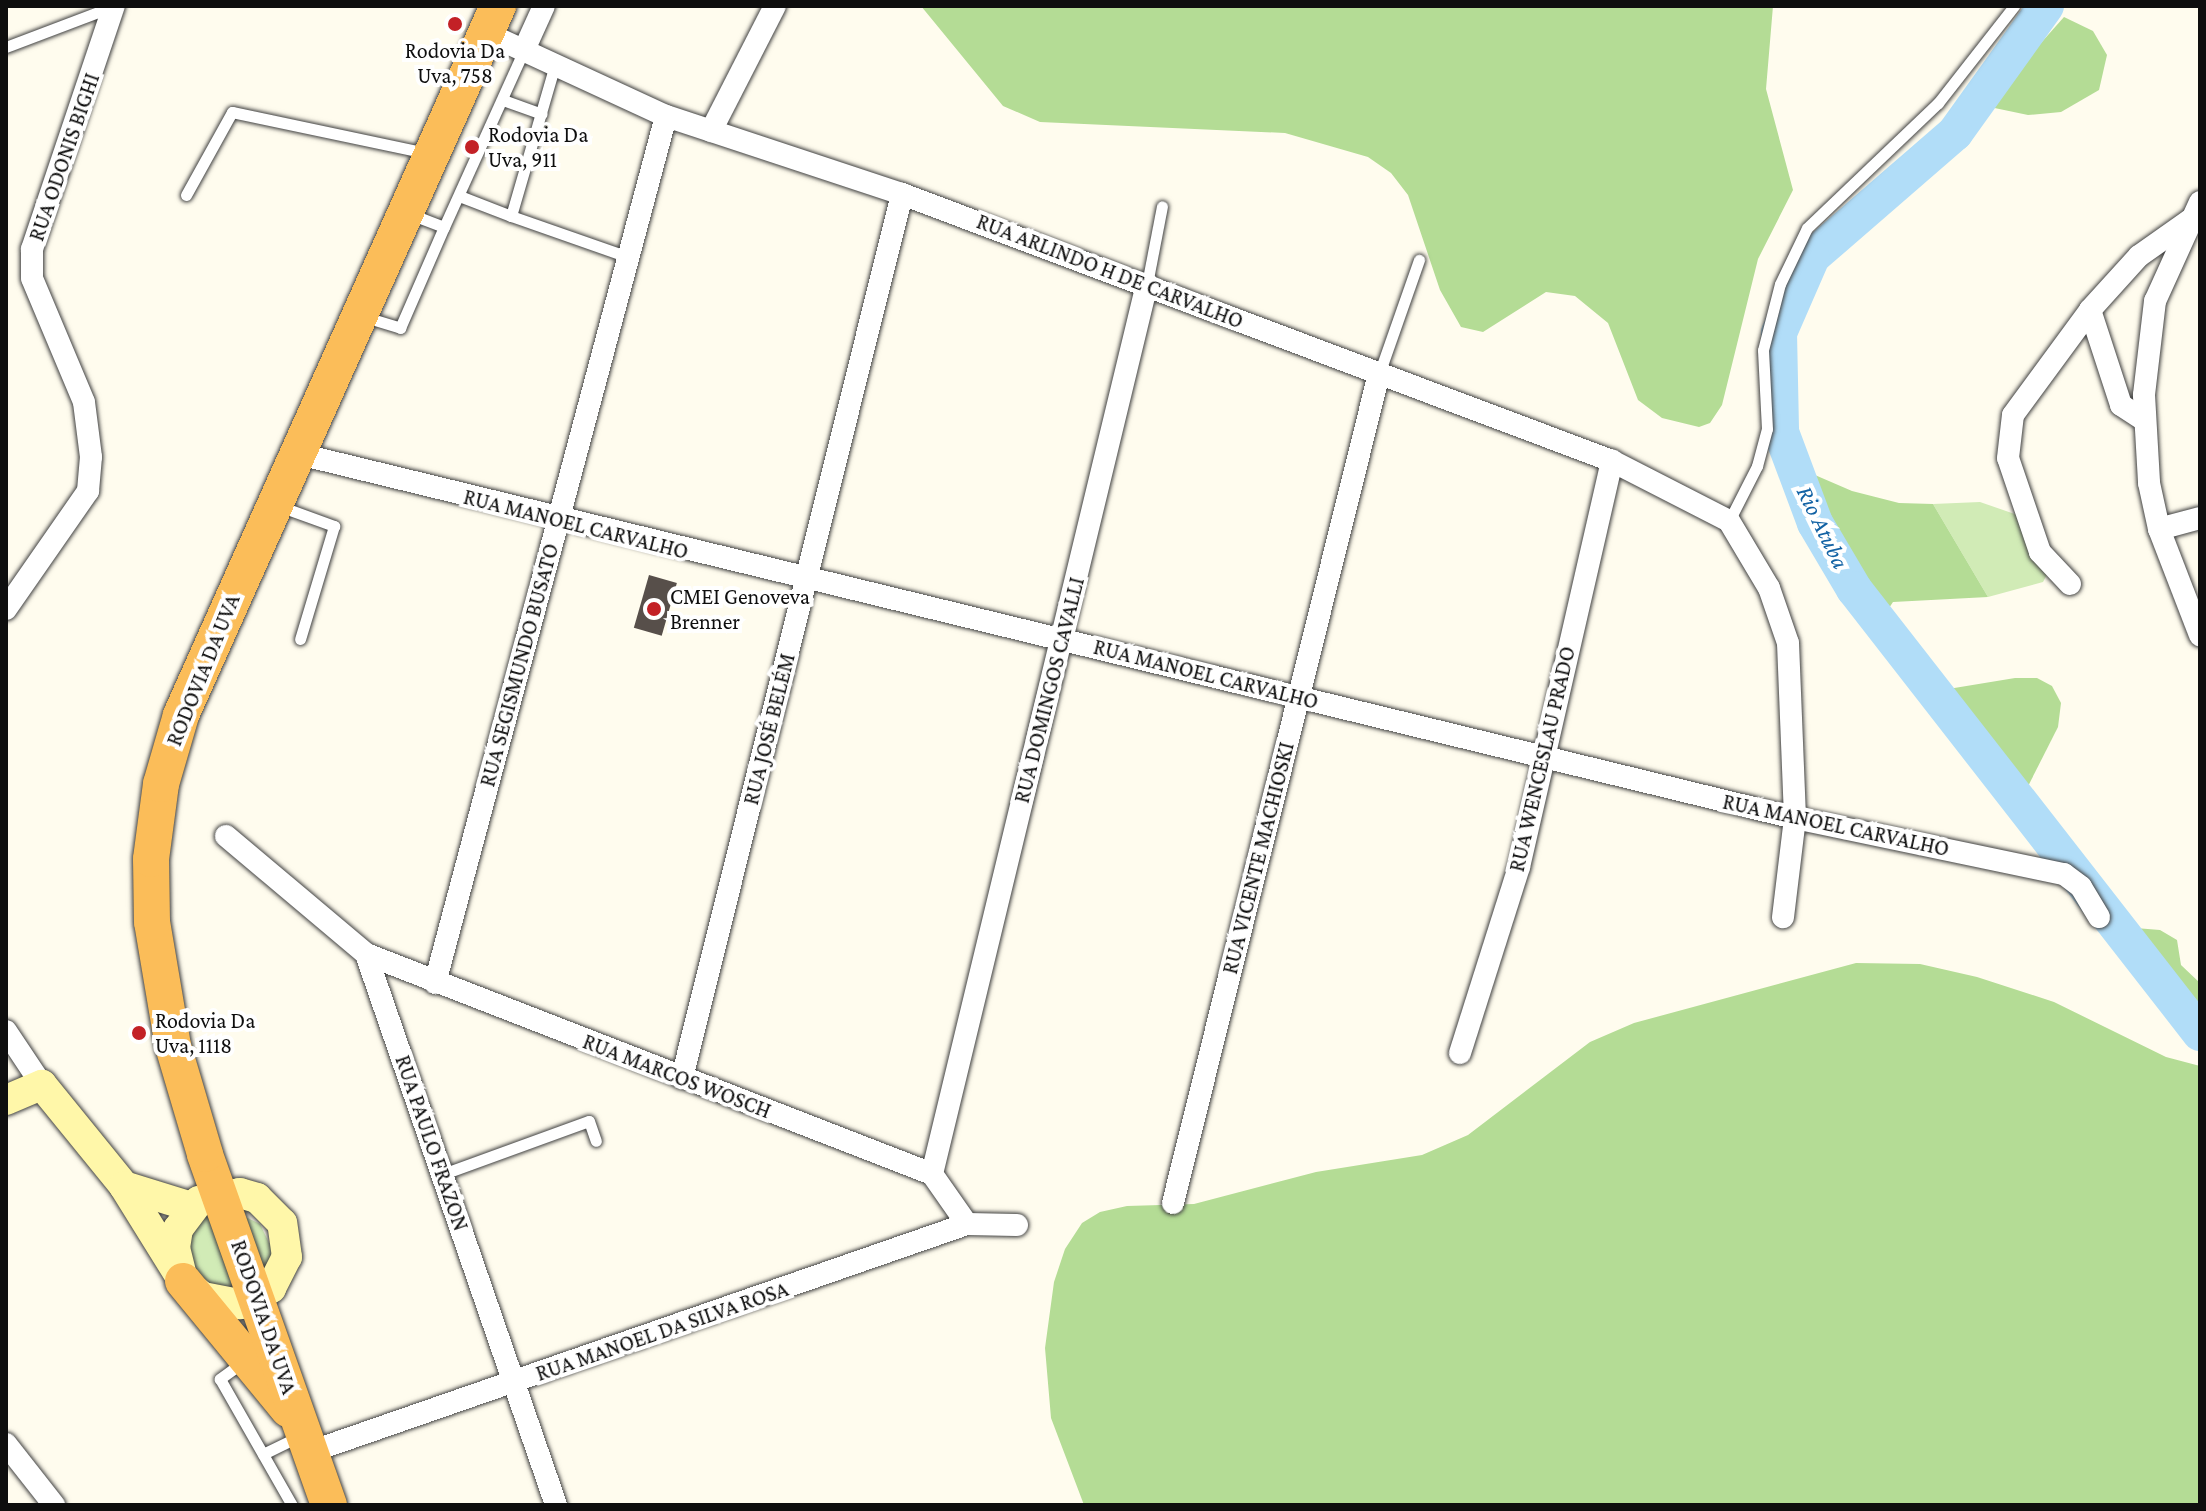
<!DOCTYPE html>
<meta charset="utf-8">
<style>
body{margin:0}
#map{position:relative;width:2206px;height:1511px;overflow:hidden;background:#fffcee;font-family:"Crimson Pro",serif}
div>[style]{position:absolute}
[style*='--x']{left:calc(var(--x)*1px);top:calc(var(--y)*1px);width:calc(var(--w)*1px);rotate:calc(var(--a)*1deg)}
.green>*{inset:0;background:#d1ebb6}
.forest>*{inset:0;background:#b4dc95}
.river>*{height:36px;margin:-18px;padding:0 18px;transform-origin:18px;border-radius:18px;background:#b1ddf8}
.building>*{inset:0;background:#574f4a;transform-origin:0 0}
.roads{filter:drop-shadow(0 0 2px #414141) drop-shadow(0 0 2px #414141)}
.service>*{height:11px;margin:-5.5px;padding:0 5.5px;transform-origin:5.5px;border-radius:5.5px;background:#fff}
.minor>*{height:22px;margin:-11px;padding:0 11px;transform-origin:11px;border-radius:11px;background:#fff}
.secondary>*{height:30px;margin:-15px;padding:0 15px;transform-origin:15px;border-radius:15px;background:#fff7a9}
.trunk>*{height:36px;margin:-18px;padding:0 18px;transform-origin:18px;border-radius:18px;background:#fbbd59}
.dots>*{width:22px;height:22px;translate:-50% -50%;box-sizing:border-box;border:4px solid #fff;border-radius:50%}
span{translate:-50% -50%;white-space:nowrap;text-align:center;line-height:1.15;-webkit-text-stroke:8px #fff;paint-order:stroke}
.poi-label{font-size:22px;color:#0e0e0e}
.left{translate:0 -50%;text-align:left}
.street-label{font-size:22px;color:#0e0e0e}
.water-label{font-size:24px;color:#1262a4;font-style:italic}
.frame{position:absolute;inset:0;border:8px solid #0e0e0e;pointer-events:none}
</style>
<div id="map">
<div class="green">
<i style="clip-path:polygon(1980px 502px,2032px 520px,2056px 558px,2043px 582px,1988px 597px,1933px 504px)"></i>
<i style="clip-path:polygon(235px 1212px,260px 1224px,272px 1249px,272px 1262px,267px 1275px,216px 1298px,181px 1254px,184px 1236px,205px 1216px)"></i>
</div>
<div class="forest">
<i style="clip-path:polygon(921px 6px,1773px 6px,1766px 89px,1793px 190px,1758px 259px,1722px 405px,1710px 423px,1699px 427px,1662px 418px,1638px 400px,1608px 323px,1575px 296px,1546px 292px,1483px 332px,1461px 327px,1440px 290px,1408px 195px,1391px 173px,1368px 157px,1285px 133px,1040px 122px,1003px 106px)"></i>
<i style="clip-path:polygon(2064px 17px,2093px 31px,2107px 55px,2099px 90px,2061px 112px,2028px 115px,1985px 106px)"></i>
<i style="clip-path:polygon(1801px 469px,1852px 491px,1899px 503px,1933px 504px,1988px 597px,1893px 602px,1877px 626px,1834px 564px)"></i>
<i style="clip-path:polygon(2015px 678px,2037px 678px,2052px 686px,2061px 703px,2058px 727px,2019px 804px,1930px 692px)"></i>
<i style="clip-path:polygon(2123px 927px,2160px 930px,2177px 940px,2181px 965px,2200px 983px,2200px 1015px)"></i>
<i style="clip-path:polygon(1856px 963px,1920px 964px,1977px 977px,2054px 1002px,2166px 1057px,2200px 1066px,2200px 1505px,1084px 1505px,1051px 1418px,1045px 1348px,1054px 1282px,1065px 1249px,1082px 1223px,1100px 1212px,1127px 1206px,1194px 1204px,1316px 1172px,1422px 1155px,1468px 1135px,1590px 1042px,1634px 1023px)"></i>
</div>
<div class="river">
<i style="--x:2046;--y:6;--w:156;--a:125.6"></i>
<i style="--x:1955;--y:133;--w:189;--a:139.1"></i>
<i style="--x:1812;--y:257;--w:83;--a:113.5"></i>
<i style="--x:1779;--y:333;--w:99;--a:88.8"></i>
<i style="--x:1781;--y:432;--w:97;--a:69.5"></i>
<i style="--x:1815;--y:523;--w:77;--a:59.4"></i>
<i style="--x:1854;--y:589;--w:563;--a:52.07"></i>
</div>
<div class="building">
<i style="left:649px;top:575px;width:29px;height:55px;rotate:16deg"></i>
</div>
<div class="roads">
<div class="service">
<i style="--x:6;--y:47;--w:116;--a:-20.8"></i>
<i style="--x:503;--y:100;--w:41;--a:19.7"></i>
<i style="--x:186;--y:195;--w:95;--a:-61"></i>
<i style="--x:232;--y:112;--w:198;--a:11.9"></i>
<i style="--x:462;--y:197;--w:53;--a:21.2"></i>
<i style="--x:511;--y:216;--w:157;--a:-73.8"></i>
<i style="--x:410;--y:214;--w:36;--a:21"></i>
<i style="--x:444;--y:227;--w:194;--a:-65.7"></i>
<i style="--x:511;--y:216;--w:124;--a:19.3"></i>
<i style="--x:1147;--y:284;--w:79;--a:-79.1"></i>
<i style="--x:365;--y:317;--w:37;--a:17"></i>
<i style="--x:400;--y:328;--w:110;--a:-66.5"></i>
<i style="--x:1379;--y:374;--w:121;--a:-70.7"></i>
<i style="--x:279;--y:506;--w:59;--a:20"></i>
<i style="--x:334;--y:526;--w:118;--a:106.7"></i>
<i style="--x:1729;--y:521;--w:62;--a:-63"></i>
<i style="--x:1757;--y:466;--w:38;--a:-75"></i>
<i style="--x:1767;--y:429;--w:79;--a:-92.9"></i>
<i style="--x:1763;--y:350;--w:68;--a:-75.6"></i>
<i style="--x:1780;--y:284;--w:62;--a:-64.3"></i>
<i style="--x:1807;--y:228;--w:181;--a:-43.7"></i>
<i style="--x:1938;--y:103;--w:123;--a:-51.9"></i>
<i style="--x:443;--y:1174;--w:155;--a:-20"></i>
<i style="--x:589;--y:1121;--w:21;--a:71"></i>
<i style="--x:243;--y:1362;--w:29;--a:144"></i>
<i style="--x:220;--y:1379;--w:145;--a:60.3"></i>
<i style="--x:263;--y:1454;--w:39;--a:-26"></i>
</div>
<div class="minor">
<i style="--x:486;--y:33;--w:198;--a:24.8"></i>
<i style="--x:666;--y:116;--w:249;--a:18.3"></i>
<i style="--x:902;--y:194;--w:759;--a:20.61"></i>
<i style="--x:1612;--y:461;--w:131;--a:27.1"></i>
<i style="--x:1729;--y:521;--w:78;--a:59.2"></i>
<i style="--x:1769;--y:588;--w:58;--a:70.9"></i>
<i style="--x:1788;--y:643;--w:175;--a:87.7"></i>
<i style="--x:1795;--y:818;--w:100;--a:96.9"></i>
<i style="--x:524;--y:50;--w:48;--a:-65.6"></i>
<i style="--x:711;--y:131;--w:140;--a:-62.9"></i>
<i style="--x:2200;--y:202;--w:109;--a:114.4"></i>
<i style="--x:2155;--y:301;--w:95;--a:96.7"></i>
<i style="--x:2144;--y:395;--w:88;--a:86.7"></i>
<i style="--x:2149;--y:483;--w:47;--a:77.7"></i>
<i style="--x:2159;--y:529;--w:114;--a:68.9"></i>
<i style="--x:2090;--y:310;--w:100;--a:71.9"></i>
<i style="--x:2121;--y:405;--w:27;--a:33"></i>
<i style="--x:295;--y:453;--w:1544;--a:13.68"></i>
<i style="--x:1795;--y:818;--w:275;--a:11.8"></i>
<i style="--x:2064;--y:874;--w:21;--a:37"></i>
<i style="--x:2081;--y:887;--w:35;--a:59"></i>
<i style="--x:2159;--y:529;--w:42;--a:-15"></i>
<i style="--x:2070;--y:584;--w:44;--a:-133.2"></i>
<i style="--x:2040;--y:552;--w:99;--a:-108.8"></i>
<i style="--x:2008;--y:458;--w:43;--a:-83.4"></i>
<i style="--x:2013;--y:415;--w:130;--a:-53.7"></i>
<i style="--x:2090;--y:310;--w:73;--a:-47.8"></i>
<i style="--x:2139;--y:256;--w:62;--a:-35.2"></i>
<i style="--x:6;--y:609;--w:144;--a:-55.2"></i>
<i style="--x:88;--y:491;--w:34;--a:-85"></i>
<i style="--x:91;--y:457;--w:55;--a:-97.3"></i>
<i style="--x:84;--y:402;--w:134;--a:-112.8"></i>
<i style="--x:32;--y:278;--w:29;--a:-90"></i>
<i style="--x:32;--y:249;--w:256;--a:-71.4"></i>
<i style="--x:226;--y:836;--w:183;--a:40.1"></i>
<i style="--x:366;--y:954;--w:583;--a:70.97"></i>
<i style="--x:366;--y:954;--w:607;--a:21.24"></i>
<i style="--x:932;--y:1174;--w:61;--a:55"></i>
<i style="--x:435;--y:983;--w:897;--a:-75.08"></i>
<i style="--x:6;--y:1031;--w:65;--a:56.3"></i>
<i style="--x:1460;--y:1053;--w:195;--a:-72.4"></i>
<i style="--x:1519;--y:867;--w:417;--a:-77.1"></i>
<i style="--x:682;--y:1078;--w:911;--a:-76.02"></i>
<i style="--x:932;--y:1174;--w:916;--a:-76.42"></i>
<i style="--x:1173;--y:1203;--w:854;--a:-76.05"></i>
<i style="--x:6;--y:1444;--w:78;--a:51.8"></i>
<i style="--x:310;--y:1452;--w:695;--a:-19.14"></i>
<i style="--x:967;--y:1224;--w:50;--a:1.1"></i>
</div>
<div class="secondary">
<i style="--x:6;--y:1100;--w:39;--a:-23"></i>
<i style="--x:42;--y:1085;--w:130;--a:50.9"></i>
<i style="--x:124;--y:1186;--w:112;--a:58.2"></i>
<i style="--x:183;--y:1281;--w:26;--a:39"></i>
<i style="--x:203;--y:1297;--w:38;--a:11"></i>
<i style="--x:240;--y:1304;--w:35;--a:-27"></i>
<i style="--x:271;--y:1288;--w:35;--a:-63"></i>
<i style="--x:287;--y:1257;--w:34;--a:-98"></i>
<i style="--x:282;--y:1223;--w:35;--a:-135"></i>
<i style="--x:257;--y:1198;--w:18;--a:-164"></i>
<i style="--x:240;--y:1193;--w:42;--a:169"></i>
<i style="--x:199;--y:1201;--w:35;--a:127"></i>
<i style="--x:178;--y:1229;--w:19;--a:99"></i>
<i style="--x:175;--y:1248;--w:34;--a:76"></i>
<i style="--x:124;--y:1186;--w:71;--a:17.2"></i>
</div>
<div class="trunk">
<i style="--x:183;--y:1281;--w:166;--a:50.6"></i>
<i style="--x:329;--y:1505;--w:372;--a:-109.5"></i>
<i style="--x:205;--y:1154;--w:113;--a:-106.5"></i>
<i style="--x:173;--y:1046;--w:126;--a:-99.6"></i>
<i style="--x:152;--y:922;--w:63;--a:-90.9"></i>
<i style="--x:151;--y:859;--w:76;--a:-82.4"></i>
<i style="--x:161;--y:784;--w:72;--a:-73.8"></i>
<i style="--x:181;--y:715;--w:777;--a:-65.91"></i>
</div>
</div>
<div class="dots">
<i style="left:455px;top:24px;background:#c32126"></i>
<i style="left:472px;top:147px;background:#c32126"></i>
<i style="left:654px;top:609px;background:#c32126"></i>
<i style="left:139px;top:1033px;background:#c32126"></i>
</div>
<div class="poi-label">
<span style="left:455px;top:63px">Rodovia Da<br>Uva, 758</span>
<span class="left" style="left:488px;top:147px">Rodovia Da<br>Uva, 911</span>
<span class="left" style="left:670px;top:609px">CMEI Genoveva<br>Brenner</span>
<span class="left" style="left:155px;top:1033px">Rodovia Da<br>Uva, 1118</span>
</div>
<div class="street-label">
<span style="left:64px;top:157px;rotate:-71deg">RUA ODONIS BIGHI</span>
<span style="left:1110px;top:271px;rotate:21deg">RUA ARLINDO H DE CARVALHO</span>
<span style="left:576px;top:524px;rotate:14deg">RUA MANOEL CARVALHO</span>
<span style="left:519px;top:665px;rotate:-75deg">RUA SEGISMUNDO BUSATO</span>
<span style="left:203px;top:670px;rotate:-68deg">RODOVIA DA UVA</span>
<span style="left:1206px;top:674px;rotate:14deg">RUA MANOEL CARVALHO</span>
<span style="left:1049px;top:690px;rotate:-76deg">RUA DOMINGOS CAVALLI</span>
<span style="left:769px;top:729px;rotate:-76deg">RUA JOSÉ BELÉM</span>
<span style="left:1542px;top:759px;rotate:-77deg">RUA WENCESLAU PRADO</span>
<span style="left:1836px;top:825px;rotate:12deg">RUA MANOEL CARVALHO</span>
<span style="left:1258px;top:858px;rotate:-76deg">RUA VICENTE MACHIOSKI</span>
<span style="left:677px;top:1076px;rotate:21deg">RUA MARCOS WOSCH</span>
<span style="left:432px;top:1143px;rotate:71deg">RUA PAULO FRAZON</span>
<span style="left:264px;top:1317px;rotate:71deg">RODOVIA DA UVA</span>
<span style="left:662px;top:1331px;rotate:-19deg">RUA MANOEL DA SILVA ROSA</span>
</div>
<div class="water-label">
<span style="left:1823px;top:527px;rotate:64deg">Rio Atuba</span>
</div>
<div class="frame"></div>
</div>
